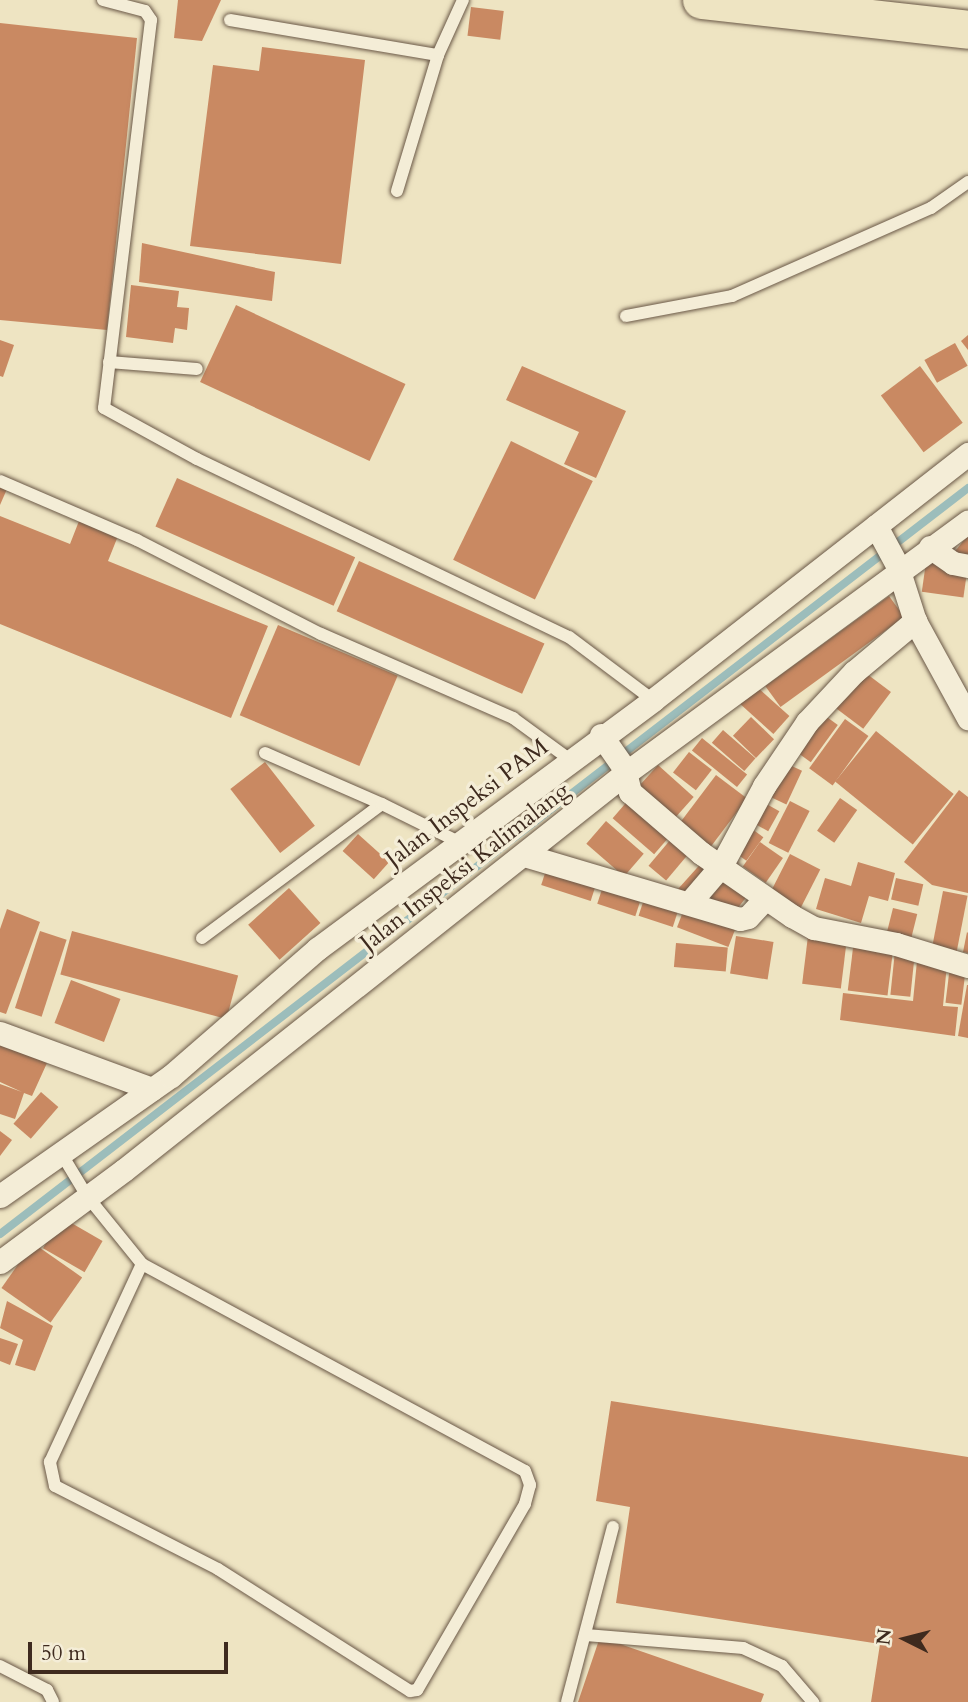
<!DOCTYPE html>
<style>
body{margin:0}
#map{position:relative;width:968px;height:1702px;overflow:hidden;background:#eee4c2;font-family:Cardo,serif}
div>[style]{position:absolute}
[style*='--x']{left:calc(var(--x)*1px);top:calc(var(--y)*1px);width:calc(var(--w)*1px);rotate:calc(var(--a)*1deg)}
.stream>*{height:8px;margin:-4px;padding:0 4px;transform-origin:4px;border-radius:4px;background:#9cbdbb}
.building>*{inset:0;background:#c98962;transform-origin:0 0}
.roads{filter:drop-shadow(0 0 2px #6a5847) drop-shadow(0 0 2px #6a5847)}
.service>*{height:12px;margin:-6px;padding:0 6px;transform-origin:6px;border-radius:6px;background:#f4edd7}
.minor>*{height:23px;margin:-11.5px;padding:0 11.5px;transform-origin:11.5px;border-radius:11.5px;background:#f4edd7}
.trunk>*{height:38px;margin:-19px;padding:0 19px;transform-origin:19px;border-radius:19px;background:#eee4c2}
span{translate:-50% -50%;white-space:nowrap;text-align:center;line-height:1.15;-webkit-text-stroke:7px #f4edd7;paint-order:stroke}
.street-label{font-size:24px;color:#3e2a1e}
.north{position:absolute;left:870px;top:1604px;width:70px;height:70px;-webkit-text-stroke:5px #f4edd7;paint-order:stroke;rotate:276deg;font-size:19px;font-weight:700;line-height:28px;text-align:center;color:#3e2a1e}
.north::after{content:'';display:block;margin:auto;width:24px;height:32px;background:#3e2a1e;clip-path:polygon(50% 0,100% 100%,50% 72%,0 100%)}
.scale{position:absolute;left:28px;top:1642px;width:200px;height:32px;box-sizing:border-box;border:4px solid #3e2a1e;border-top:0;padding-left:9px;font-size:21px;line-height:24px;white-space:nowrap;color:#3e2a1e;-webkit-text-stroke:5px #f4edd7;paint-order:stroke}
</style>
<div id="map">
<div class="stream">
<i style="--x:0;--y:1234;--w:1222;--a:-37.62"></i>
</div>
<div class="building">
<i style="clip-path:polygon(178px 0,221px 0,202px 41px,174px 38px)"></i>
<i style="left:471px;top:7px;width:33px;height:29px;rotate:7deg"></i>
<i style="clip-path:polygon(0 23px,137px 38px,107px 330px,0 320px)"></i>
<i style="clip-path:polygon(262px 47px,365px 60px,341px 264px,190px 246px,213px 65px,259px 71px)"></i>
<i style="clip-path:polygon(142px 243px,275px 272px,272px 301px,139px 282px)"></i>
<i style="clip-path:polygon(131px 285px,179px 291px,177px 307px,189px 308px,187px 330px,175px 328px,173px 343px,126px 337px)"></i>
<i style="left:236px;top:305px;width:187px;height:85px;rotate:25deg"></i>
<i style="clip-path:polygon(968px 335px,968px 350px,961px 341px)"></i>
<i style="clip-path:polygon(0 340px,14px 345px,3px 377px,0 376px)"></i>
<i style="left:955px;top:343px;width:26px;height:35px;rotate:61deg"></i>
<i style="clip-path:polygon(522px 366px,626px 411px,596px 478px,564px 464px,579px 432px,506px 400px)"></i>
<i style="left:920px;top:366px;width:71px;height:49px;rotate:53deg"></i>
<i style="left:511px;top:441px;width:91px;height:132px;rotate:26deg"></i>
<i style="left:177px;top:478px;width:195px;height:53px;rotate:24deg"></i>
<i style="clip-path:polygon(0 486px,7px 489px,0 505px)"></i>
<i style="clip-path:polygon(0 516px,70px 544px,79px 521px,118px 536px,108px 561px,268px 626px,231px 718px,0 624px)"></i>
<i style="clip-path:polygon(968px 535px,968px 558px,952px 555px)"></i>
<i style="left:359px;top:561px;width:203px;height:55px;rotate:24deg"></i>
<i style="left:926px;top:562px;width:42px;height:30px;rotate:8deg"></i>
<i style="left:889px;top:596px;width:26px;height:153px;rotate:54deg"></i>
<i style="left:278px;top:625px;width:130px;height:98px;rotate:23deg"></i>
<i style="left:863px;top:671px;width:35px;height:46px;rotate:37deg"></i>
<i style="left:756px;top:686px;width:45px;height:24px;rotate:42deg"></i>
<i style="left:820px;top:712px;width:22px;height:46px;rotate:36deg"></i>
<i style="left:751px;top:717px;width:32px;height:26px;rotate:44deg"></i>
<i style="left:845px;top:719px;width:29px;height:61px;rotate:36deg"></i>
<i style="left:723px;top:730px;width:43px;height:17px;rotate:41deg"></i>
<i style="left:876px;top:731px;width:100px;height:65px;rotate:39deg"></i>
<i style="left:702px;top:738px;width:58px;height:16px;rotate:39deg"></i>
<i style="left:689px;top:752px;width:29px;height:26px;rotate:38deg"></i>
<i style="left:265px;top:762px;width:81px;height:44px;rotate:52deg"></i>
<i style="left:783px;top:762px;width:21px;height:37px;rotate:25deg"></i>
<i style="left:658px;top:765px;width:48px;height:34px;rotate:42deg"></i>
<i style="left:716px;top:775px;width:39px;height:63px;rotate:37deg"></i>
<i style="clip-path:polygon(959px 790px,968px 797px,968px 893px,932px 885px,904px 862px)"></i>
<i style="left:631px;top:797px;width:55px;height:28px;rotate:41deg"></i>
<i style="left:840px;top:798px;width:21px;height:40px;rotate:35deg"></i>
<i style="left:761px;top:801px;width:21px;height:23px;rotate:29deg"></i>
<i style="left:790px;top:801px;width:22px;height:47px;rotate:27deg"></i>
<i style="left:606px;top:821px;width:50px;height:30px;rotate:41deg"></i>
<i style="left:748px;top:826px;width:19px;height:29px;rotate:36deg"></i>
<i style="left:358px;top:834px;width:42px;height:23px;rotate:42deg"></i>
<i style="left:671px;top:839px;width:23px;height:35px;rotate:40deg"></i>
<i style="left:760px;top:842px;width:28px;height:30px;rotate:35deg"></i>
<i style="left:790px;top:854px;width:34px;height:43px;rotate:27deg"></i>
<i style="left:705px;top:859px;width:13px;height:40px;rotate:42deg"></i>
<i style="clip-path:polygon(858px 862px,895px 873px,888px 901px,869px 896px,861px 923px,816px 909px,825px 878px,851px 886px)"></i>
<i style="left:548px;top:864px;width:52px;height:22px;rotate:18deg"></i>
<i style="left:728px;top:875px;width:28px;height:30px;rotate:38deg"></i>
<i style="left:896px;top:878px;width:28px;height:22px;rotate:13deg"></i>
<i style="left:605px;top:880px;width:40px;height:25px;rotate:18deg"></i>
<i style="left:289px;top:888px;width:47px;height:55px;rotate:48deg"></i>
<i style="left:943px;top:891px;width:25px;height:58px;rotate:11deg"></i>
<i style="left:646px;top:893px;width:36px;height:24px;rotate:18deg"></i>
<i style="left:686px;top:904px;width:55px;height:25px;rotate:21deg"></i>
<i style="left:893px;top:908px;width:25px;height:25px;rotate:14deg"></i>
<i style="clip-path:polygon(7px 909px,40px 922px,6px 1014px,0 1012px,0 929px)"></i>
<i style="left:40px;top:931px;width:28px;height:81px;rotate:18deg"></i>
<i style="left:72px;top:931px;width:172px;height:45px;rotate:15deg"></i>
<i style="clip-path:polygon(967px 932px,968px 933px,968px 953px,963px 952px)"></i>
<i style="left:736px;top:936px;width:38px;height:38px;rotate:9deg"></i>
<i style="left:808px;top:936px;width:39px;height:48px;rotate:7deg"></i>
<i style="left:854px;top:940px;width:40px;height:51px;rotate:7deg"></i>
<i style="left:676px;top:943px;width:52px;height:24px;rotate:5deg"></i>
<i style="left:895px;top:951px;width:20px;height:44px;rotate:6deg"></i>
<i style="clip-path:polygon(917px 961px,947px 964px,943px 1006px,958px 1007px,955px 1036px,840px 1020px,843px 993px,913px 1001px)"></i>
<i style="left:950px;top:966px;width:16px;height:37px;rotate:7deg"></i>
<i style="left:71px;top:980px;width:53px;height:46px;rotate:21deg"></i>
<i style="clip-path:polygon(967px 985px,968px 985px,968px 1038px,958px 1036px)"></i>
<i style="clip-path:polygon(0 1041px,47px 1063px,32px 1096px,24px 1093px,15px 1119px,0 1114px,0 1084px,22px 1092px,0 1082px)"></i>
<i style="left:41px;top:1092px;width:23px;height:42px;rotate:41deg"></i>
<i style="clip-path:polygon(0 1131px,12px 1140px,0 1156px)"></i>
<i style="left:61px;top:1217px;width:48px;height:36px;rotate:30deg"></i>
<i style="left:33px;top:1243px;width:60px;height:55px;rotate:35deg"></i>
<i style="clip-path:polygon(7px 1301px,53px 1326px,35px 1371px,15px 1365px,23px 1340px,0 1328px)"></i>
<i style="clip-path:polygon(0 1338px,18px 1344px,10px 1365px,0 1361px)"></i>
<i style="clip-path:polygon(611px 1401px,968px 1457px,968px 1702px,871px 1702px,880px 1644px,616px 1603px,630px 1507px,596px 1501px)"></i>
<i style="clip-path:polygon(600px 1637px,764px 1694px,761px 1702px,578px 1702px)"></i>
</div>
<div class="roads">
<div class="service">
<i style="--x:103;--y:0;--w:43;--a:14.7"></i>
<i style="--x:145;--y:11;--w:11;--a:56"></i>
<i style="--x:151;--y:20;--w:391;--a:96.9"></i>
<i style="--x:104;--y:408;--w:106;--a:28.7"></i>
<i style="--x:197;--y:459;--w:412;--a:25.6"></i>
<i style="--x:569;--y:637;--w:105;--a:36.9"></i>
<i style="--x:230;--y:20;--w:211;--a:9.6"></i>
<i style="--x:397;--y:191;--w:142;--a:-73.2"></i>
<i style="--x:438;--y:55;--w:60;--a:-65.6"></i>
<i style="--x:626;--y:316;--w:108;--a:-10.7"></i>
<i style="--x:732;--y:296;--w:218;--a:-23.9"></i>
<i style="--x:931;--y:208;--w:45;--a:-35.1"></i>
<i style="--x:109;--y:362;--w:88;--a:4.5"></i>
<i style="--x:0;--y:481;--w:149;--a:23.3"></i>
<i style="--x:137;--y:540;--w:207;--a:27.1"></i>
<i style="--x:321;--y:634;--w:210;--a:23.6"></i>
<i style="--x:513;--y:718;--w:69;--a:36.2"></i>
<i style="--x:265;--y:753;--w:128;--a:23.6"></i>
<i style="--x:202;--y:938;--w:224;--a:-36.7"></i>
<i style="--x:382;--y:804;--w:86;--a:26.3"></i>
<i style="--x:61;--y:1153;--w:50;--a:58.8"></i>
<i style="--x:87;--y:1196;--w:87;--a:51"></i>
<i style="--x:142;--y:1264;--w:435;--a:28.4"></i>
<i style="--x:525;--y:1471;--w:15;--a:70"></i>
<i style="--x:530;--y:1485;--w:20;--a:105"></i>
<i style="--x:525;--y:1504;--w:215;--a:120.1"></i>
<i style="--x:417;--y:1690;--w:7;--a:172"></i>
<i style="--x:410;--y:1691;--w:227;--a:-147.6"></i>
<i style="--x:218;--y:1569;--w:183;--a:-153"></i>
<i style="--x:55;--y:1486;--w:25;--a:-102"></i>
<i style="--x:50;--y:1462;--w:218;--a:-65.1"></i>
<i style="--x:586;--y:1635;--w:158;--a:4.7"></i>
<i style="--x:743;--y:1648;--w:43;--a:24.8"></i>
<i style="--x:782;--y:1666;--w:48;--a:49.3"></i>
<i style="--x:0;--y:1666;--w:53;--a:27.1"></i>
<i style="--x:47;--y:1690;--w:13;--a:63"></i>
<i style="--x:567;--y:1702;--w:181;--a:-75.3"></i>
</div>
<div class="minor">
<i style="--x:876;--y:526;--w:44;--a:61.7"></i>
<i style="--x:897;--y:565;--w:59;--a:72.2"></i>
<i style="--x:915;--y:621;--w:111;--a:61.3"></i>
<i style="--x:930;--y:547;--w:28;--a:35"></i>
<i style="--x:953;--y:563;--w:15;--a:11"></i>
<i style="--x:601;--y:735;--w:40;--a:55.1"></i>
<i style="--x:624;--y:768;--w:25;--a:76"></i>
<i style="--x:630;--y:792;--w:94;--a:40.7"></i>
<i style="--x:701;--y:853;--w:111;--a:34.7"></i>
<i style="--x:792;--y:916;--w:25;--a:29"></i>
<i style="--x:814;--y:928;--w:84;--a:11"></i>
<i style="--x:896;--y:944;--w:75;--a:17"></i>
<i style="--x:524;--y:855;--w:225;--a:16.5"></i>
<i style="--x:740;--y:919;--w:8;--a:-14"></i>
<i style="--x:748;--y:917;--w:25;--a:-47"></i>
<i style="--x:690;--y:902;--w:48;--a:-49.3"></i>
<i style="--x:721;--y:866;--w:91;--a:-61.7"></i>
<i style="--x:764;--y:786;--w:77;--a:-56.1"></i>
<i style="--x:807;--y:722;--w:69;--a:-46.8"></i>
<i style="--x:854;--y:672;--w:80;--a:-39.9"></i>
<i style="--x:0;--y:1033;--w:162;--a:20.2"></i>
<i style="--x:0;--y:1196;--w:209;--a:-35.1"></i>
<i style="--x:171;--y:1076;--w:194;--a:-41"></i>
<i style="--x:317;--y:949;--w:418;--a:-36.5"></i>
<i style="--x:653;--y:700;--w:400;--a:-38"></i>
<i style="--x:0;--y:1262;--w:154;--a:-36.6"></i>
<i style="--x:124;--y:1170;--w:636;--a:-38.36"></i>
<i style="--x:623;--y:775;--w:428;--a:-36.3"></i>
</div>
<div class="trunk">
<i style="--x:702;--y:0;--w:268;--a:6.4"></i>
</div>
</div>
<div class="street-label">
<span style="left:467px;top:803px;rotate:-37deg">Jalan Inspeksi PAM</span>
<span style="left:465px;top:867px;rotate:-38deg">Jalan Inspeksi Kalimalang</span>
</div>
<div class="north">N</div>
<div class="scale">50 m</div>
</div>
